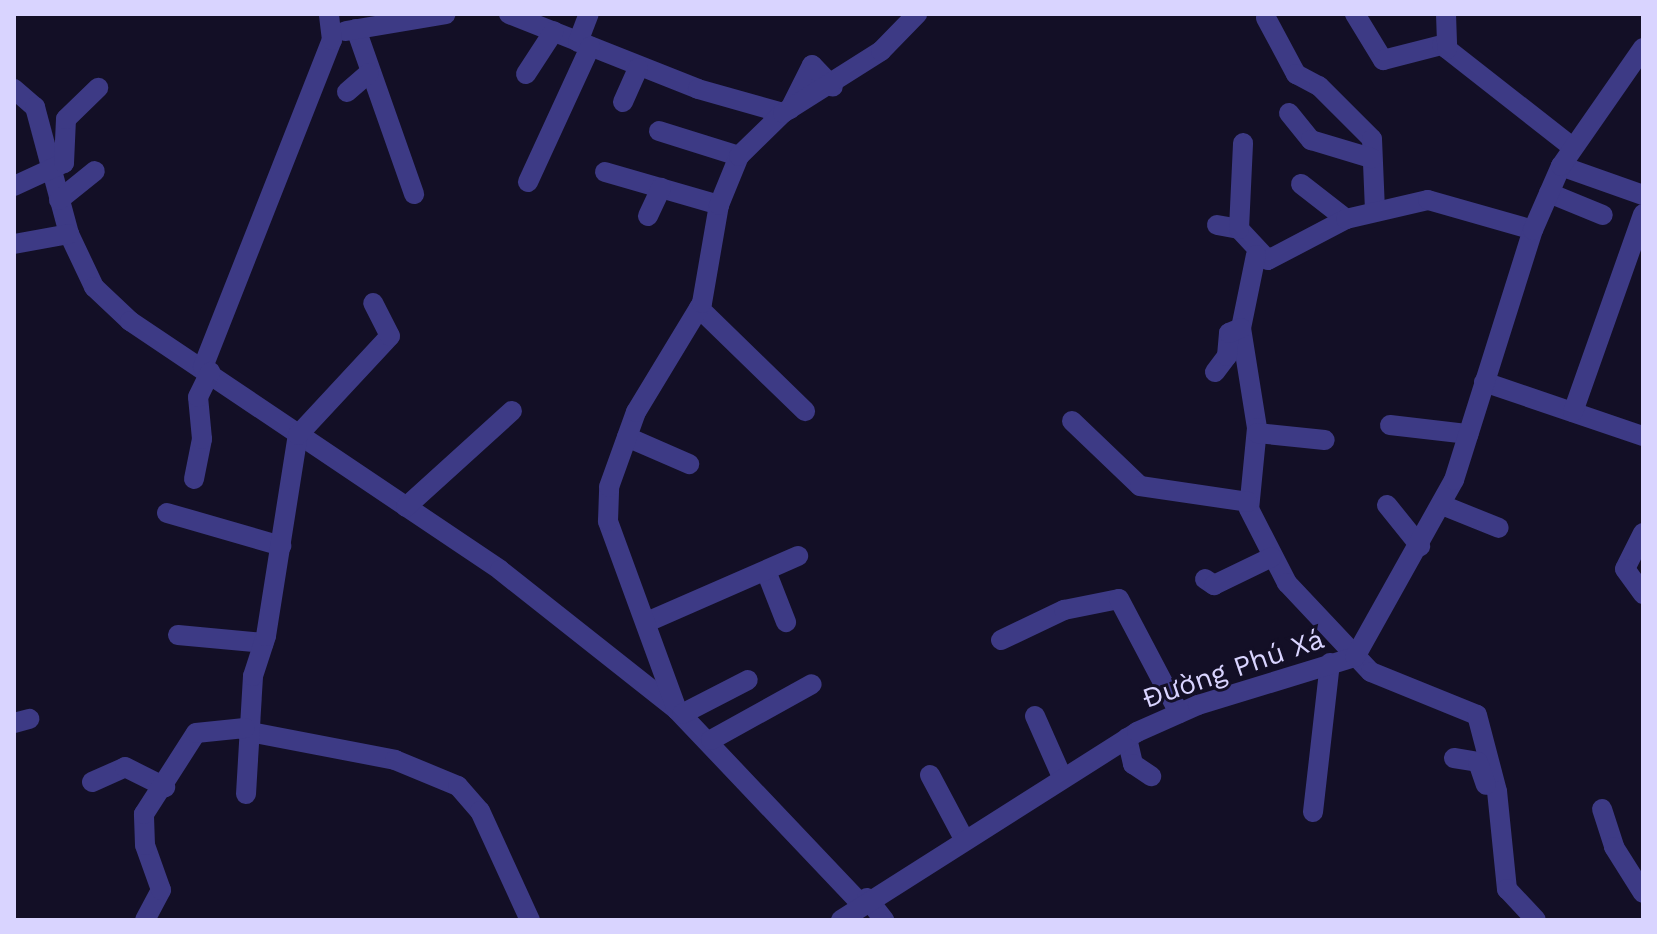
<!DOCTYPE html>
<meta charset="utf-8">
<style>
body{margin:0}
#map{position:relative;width:1657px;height:934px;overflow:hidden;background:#130f26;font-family:"Work Sans",sans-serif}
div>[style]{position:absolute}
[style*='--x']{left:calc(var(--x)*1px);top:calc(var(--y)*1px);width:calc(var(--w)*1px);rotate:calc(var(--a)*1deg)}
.minor>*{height:20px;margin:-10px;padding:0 10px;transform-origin:10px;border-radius:10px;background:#3d3a85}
span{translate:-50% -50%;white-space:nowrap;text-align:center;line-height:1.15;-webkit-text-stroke:6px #130f26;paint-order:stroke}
.street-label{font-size:28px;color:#d9d4ff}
.frame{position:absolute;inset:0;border:16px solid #d9d4ff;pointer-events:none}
</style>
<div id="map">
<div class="minor">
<i style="--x:509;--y:14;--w:203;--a:21.6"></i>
<i style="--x:698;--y:89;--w:88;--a:15.8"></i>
<i style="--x:1355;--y:14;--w:54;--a:58.7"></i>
<i style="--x:1383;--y:60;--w:61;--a:-14.3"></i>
<i style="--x:1442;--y:45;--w:164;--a:38.1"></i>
<i style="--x:1446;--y:14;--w:35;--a:88"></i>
<i style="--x:1266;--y:18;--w:64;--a:61.8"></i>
<i style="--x:1296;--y:74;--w:26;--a:28"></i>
<i style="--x:1319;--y:86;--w:75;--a:45"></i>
<i style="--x:1372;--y:139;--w:71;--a:87.6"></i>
<i style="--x:356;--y:29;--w:175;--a:70.6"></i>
<i style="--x:346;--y:31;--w:101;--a:-9.6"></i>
<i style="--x:578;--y:42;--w:30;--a:-69"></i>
<i style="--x:526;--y:74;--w:51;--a:-56.9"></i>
<i style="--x:14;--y:89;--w:28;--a:41"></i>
<i style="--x:35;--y:107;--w:131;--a:75"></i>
<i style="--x:69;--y:234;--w:59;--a:64.7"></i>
<i style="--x:94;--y:287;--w:50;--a:43.4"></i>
<i style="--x:130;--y:321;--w:446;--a:33.9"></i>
<i style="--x:500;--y:570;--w:226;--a:38.3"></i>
<i style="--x:677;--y:710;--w:266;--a:46.5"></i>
<i style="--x:347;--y:92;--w:29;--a:-41"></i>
<i style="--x:623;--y:102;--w:37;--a:-66"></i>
<i style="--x:790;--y:109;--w:49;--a:-63.4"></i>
<i style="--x:812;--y:65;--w:30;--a:46"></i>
<i style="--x:1289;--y:113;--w:35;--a:51"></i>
<i style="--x:1311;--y:140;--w:63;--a:16.7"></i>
<i style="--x:659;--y:131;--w:84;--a:17.4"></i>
<i style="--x:1561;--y:166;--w:87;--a:19.5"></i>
<i style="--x:605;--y:172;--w:119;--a:16.1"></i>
<i style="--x:528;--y:182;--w:149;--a:-65.3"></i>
<i style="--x:1301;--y:184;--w:57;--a:37.9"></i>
<i style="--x:14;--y:186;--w:55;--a:-24.7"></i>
<i style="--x:64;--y:163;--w:44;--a:-87.4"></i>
<i style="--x:66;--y:119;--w:45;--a:-44.1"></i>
<i style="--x:1549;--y:193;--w:58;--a:22.2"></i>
<i style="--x:59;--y:200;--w:46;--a:-38.9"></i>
<i style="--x:648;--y:216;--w:31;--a:-65"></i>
<i style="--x:1217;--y:225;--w:22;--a:10"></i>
<i style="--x:1239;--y:229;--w:42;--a:46.9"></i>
<i style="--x:1268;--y:260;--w:88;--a:-27.7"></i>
<i style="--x:1346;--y:219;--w:84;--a:-13"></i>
<i style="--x:1428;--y:200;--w:109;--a:15.9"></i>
<i style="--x:1239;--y:229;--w:86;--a:-87.3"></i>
<i style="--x:14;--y:244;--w:56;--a:-10.3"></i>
<i style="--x:1256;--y:255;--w:75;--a:101.6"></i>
<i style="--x:1241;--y:328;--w:101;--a:80.9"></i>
<i style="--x:1257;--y:428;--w:81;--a:95.6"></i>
<i style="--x:1249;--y:509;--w:83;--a:62.8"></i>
<i style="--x:1287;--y:583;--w:122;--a:46.7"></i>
<i style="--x:1371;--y:672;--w:114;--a:22.1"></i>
<i style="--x:1477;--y:715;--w:79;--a:75.3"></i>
<i style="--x:1497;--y:791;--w:99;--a:84.2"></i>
<i style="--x:1507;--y:889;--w:42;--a:46.9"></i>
<i style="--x:699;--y:308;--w:148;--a:44.2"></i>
<i style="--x:203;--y:367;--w:352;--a:-68.5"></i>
<i style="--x:332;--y:40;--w:26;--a:-97"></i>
<i style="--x:1215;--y:372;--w:20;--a:-53"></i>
<i style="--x:1227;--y:356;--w:23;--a:-85"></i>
<i style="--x:1229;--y:333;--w:13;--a:-23"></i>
<i style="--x:1484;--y:382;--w:168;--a:18.8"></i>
<i style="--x:1573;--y:412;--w:210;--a:-70.5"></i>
<i style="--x:1072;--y:421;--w:94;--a:43.7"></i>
<i style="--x:1140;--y:486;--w:109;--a:8.4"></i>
<i style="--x:1390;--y:425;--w:79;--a:6.6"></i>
<i style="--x:1257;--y:433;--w:68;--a:5.9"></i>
<i style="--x:627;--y:437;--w:68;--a:23.5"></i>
<i style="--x:194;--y:479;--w:41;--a:-78.7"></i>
<i style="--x:202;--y:439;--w:42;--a:-95.4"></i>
<i style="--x:198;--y:397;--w:28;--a:-64"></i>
<i style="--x:1387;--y:505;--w:53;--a:51.2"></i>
<i style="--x:1442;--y:505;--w:61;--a:22"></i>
<i style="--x:406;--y:507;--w:143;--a:-42.2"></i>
<i style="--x:167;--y:513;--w:119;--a:16.1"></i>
<i style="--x:1643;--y:533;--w:40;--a:116.6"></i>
<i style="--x:1625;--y:569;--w:31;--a:54"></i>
<i style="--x:766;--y:571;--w:55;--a:68.6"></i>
<i style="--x:1205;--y:579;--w:11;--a:34"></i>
<i style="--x:1214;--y:585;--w:64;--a:-25.8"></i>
<i style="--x:647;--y:622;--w:165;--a:-23.6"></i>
<i style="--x:178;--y:635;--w:86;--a:5.3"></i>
<i style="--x:1001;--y:640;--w:70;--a:-25.5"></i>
<i style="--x:1064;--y:610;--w:56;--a:-11.3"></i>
<i style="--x:1119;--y:599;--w:129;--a:62.2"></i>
<i style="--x:677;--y:710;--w:201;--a:-110.1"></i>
<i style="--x:608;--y:521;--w:34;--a:-88"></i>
<i style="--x:609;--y:487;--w:80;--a:-70.2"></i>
<i style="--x:636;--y:412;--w:127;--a:-58.8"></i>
<i style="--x:702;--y:303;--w:99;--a:-80.2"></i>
<i style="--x:719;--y:205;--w:53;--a:-67.8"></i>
<i style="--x:739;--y:156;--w:62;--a:-44.3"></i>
<i style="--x:783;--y:113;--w:116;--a:-32.3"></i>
<i style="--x:881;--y:51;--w:52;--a:-45.8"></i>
<i style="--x:682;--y:714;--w:74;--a:-27.3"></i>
<i style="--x:1035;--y:716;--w:67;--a:66.1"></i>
<i style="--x:14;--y:723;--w:16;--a:-15"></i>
<i style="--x:245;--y:731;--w:153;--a:10.9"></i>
<i style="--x:395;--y:760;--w:68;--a:22.4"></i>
<i style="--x:458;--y:786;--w:33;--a:49"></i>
<i style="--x:480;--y:811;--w:120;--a:65.4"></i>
<i style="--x:1127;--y:738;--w:27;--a:77"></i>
<i style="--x:1133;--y:764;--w:22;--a:34"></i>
<i style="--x:711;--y:740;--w:115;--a:-29"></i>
<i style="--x:1454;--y:758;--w:24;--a:9"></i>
<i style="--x:1478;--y:762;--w:24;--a:71"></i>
<i style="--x:930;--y:775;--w:72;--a:62"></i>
<i style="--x:92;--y:782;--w:36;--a:-24"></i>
<i style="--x:125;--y:767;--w:45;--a:26.6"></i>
<i style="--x:246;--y:794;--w:118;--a:-86.6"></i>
<i style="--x:253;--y:676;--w:42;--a:-72"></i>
<i style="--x:266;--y:636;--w:204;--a:-81"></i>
<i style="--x:298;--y:435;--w:135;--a:-47.1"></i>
<i style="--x:390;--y:336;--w:37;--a:-117"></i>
<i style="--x:1602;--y:809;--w:40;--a:72"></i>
<i style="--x:1614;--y:847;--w:54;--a:57.8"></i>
<i style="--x:1313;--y:812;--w:150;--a:-83.5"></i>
<i style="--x:867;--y:898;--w:28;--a:52"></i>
<i style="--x:145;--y:920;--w:34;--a:-62"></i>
<i style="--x:161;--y:890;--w:48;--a:-109.6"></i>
<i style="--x:145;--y:845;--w:31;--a:-92"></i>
<i style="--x:144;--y:814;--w:96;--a:-57.3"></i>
<i style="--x:196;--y:733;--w:49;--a:-5.8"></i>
<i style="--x:841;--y:920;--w:351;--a:-32.4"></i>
<i style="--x:1137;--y:732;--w:67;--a:-23.9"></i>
<i style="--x:1198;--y:705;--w:164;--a:-17"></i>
<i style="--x:1355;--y:657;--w:203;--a:-60.8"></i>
<i style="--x:1454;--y:480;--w:262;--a:-72.5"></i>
<i style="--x:1533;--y:230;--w:70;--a:-66.4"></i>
<i style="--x:1561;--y:166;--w:144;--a:-55.2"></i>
</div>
<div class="street-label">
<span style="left:1233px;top:669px;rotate:-19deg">Đường Phú Xá</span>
</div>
<div class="frame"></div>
</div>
